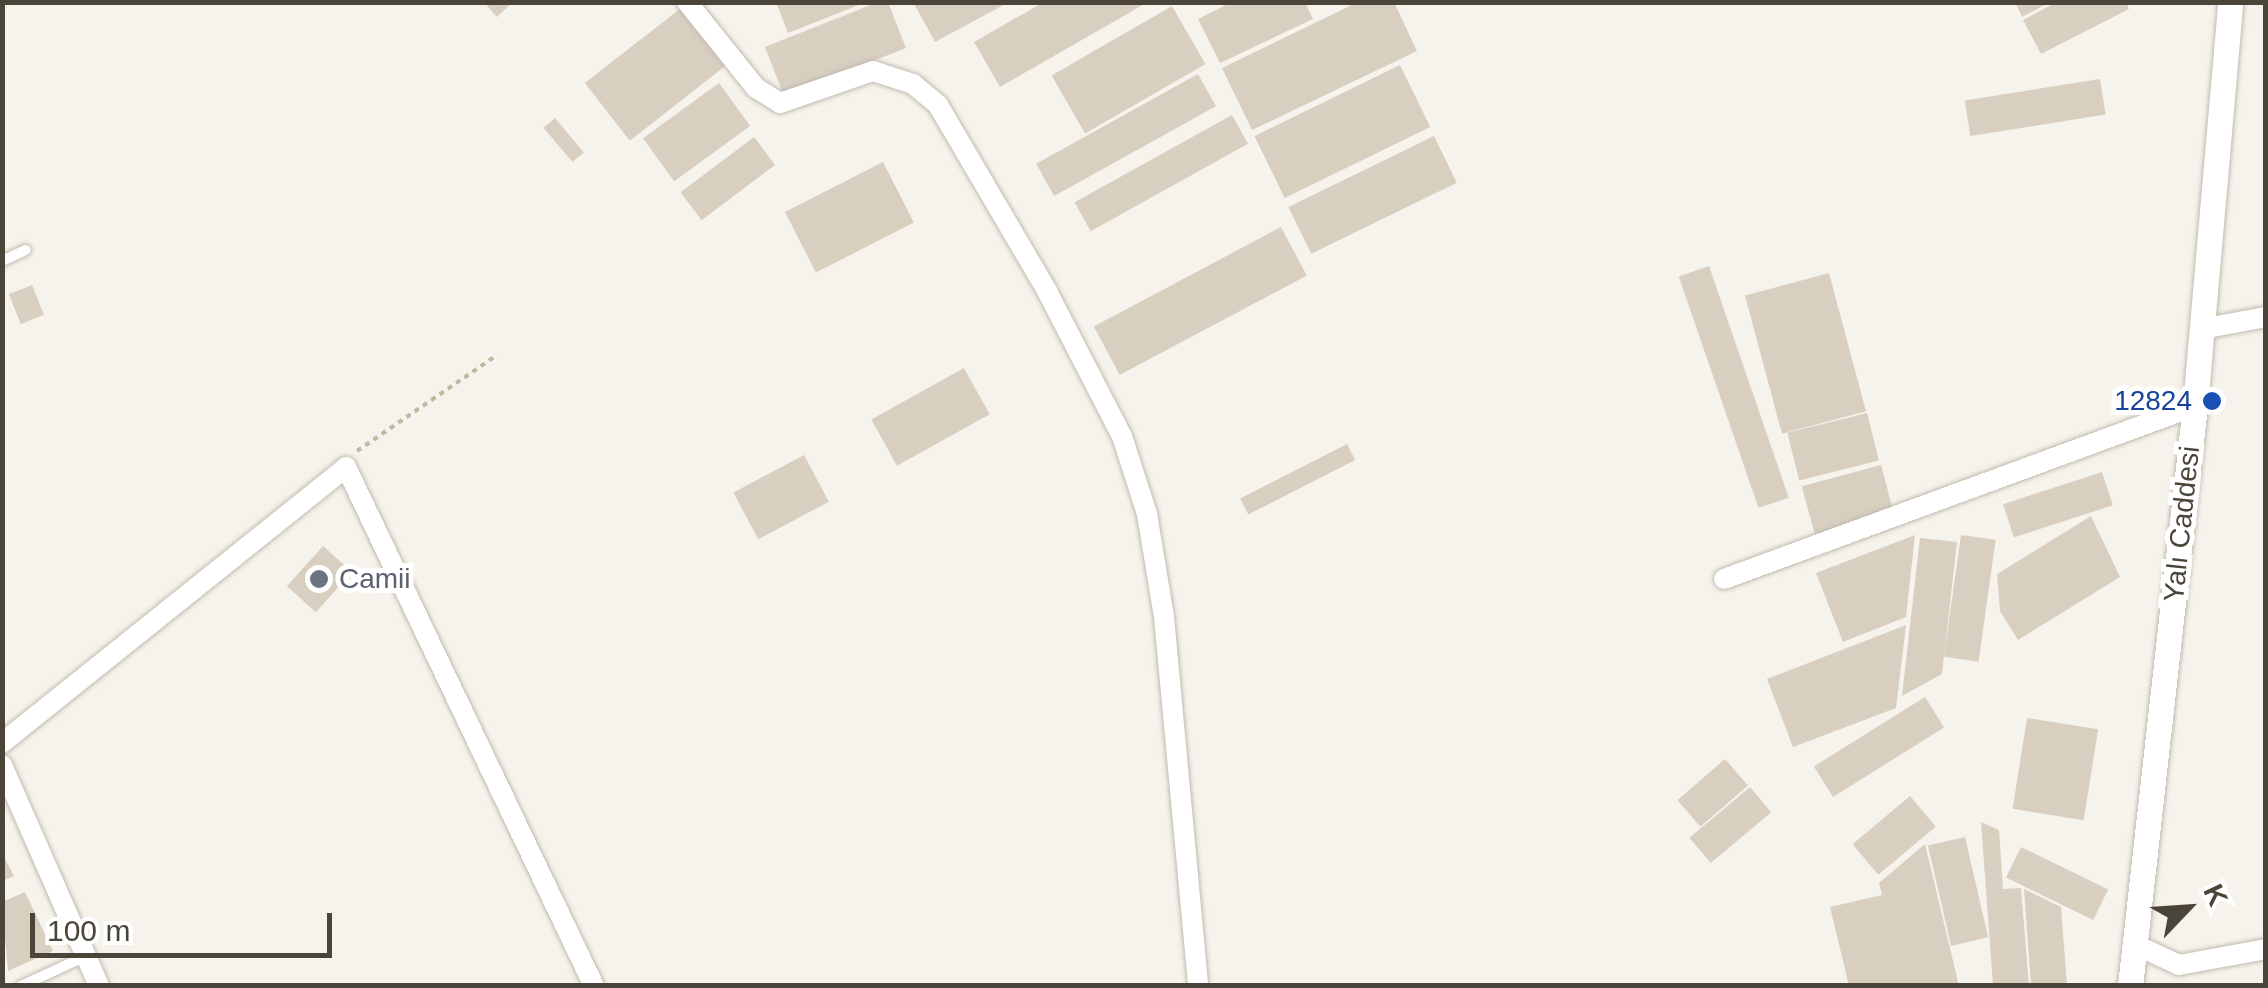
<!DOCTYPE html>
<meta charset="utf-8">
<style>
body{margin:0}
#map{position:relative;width:2268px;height:988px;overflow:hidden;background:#f6f3ec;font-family:Arial,sans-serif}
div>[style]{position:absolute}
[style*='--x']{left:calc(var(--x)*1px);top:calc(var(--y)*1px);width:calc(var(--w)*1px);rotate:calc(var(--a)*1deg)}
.building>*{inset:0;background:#d8cfc1;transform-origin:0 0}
.path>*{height:4px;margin-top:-2px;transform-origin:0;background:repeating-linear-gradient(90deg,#c4b79f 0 5px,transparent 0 10px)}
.roads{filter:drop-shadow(0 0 2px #c2bbae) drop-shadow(0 0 2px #c2bbae)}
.service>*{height:10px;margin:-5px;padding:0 5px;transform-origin:5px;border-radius:5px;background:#fff}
.minor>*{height:20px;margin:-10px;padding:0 10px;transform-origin:10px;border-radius:10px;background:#fff}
.tertiary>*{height:25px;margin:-12.5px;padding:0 12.5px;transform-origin:12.5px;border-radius:12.5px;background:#fff}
.dots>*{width:28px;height:28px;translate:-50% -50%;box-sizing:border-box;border:5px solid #fff;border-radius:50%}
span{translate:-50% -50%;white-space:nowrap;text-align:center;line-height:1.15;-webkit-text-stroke:10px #fff;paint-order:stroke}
.transit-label{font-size:28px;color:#164399}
.right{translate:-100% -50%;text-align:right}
.street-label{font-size:28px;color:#4b4439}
.worship-label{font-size:28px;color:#5b616d}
.left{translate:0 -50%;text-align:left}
.frame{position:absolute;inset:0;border:5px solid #4b4439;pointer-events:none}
.north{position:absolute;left:2138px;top:858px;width:100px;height:100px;-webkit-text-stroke:8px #fff;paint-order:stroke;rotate:65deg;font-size:28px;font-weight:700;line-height:40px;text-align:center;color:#4b4439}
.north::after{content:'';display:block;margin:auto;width:35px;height:45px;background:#4b4439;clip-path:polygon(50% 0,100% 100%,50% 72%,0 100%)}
.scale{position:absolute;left:30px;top:913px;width:302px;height:45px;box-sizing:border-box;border:5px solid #4b4439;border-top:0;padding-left:12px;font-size:30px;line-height:35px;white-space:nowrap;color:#4b4439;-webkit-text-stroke:8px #fff;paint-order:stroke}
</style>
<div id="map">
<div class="building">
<i style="clip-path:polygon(484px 2px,513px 2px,497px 17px)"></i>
<i style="clip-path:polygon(776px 2px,864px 2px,864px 3px,788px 33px)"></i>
<i style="clip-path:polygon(878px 2px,888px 2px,906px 48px,784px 96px,765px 47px)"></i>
<i style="clip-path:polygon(913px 2px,1009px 2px,935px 42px)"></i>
<i style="clip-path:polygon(1044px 2px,1148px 2px,1000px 87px,974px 42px)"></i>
<i style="clip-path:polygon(1232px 2px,1305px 2px,1313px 19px,1220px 63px,1198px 19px)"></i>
<i style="clip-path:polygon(1358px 2px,1394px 2px,1417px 51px,1252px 130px,1222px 68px)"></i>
<i style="clip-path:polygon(2015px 2px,2050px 2px,2022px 17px)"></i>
<i style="clip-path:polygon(2057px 2px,2126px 2px,2129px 9px,2041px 54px,2023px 20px)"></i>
<i style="left:1172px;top:6px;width:67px;height:139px;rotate:60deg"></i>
<i style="left:681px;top:8px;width:73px;height:122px;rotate:52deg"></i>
<i style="left:1400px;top:65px;width:69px;height:162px;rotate:64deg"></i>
<i style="left:1198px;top:74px;width:37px;height:185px;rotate:61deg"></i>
<i style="left:2100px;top:79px;width:36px;height:137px;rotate:81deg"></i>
<i style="left:719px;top:83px;width:53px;height:94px;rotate:54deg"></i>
<i style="left:1232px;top:115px;width:33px;height:180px;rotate:61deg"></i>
<i style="left:555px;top:118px;width:45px;height:15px;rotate:50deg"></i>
<i style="left:1434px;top:136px;width:52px;height:162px;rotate:64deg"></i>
<i style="left:754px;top:137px;width:35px;height:92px;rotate:53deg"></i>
<i style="left:883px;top:162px;width:68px;height:110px;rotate:63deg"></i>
<i style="left:1281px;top:227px;width:55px;height:212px;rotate:62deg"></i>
<i style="left:1709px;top:266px;width:245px;height:32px;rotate:71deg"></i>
<i style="left:1829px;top:273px;width:143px;height:87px;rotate:75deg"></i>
<i style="left:32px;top:285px;width:32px;height:25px;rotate:68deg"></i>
<i style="left:964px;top:368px;width:53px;height:106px;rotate:61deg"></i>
<i style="left:1867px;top:413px;width:49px;height:82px;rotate:76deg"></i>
<i style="left:1347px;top:444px;width:18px;height:120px;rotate:63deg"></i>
<i style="left:804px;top:455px;width:53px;height:80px;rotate:62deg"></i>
<i style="left:1881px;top:465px;width:49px;height:82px;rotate:75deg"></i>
<i style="left:2102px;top:472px;width:35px;height:104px;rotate:72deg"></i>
<i style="clip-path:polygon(2091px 516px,2120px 577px,2018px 640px,2000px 611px,1997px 574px)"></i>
<i style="clip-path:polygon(1915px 535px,1906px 617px,1843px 642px,1816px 573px)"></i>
<i style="left:1961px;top:535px;width:35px;height:123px;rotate:8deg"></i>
<i style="clip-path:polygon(1920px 538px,1957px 542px,1942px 674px,1902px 696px)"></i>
<i style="left:323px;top:546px;width:39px;height:54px;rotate:42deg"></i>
<i style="clip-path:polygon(1906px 625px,1896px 708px,1793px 747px,1767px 679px)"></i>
<i style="left:1925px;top:697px;width:36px;height:131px;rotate:58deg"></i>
<i style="left:2027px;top:718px;width:72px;height:92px;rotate:9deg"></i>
<i style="left:1725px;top:759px;width:35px;height:63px;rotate:49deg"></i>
<i style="left:1750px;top:787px;width:33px;height:79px;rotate:50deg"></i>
<i style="left:1910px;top:796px;width:40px;height:75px;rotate:50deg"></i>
<i style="clip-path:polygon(1981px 822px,1999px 830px,2003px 889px,2021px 888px,2029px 986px,1993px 986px)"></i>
<i style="left:1965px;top:837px;width:103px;height:38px;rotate:77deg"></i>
<i style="clip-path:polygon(1925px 844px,1959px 986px,1849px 986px,1830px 907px,1882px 895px,1879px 883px)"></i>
<i style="left:2021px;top:847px;width:97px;height:34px;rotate:26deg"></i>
<i style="clip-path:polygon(2px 853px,14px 876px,2px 881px)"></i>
<i style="clip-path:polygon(2024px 889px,2061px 907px,2067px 986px,2031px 986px)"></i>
<i style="clip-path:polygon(25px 892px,53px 951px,8px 971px,2px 902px)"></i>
</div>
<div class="path">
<i style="--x:357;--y:451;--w:170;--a:-34.4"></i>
</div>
<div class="roads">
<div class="service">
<i style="--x:2;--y:261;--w:26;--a:-25"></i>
<i style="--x:21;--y:986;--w:72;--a:-24.8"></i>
</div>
<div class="minor">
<i style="--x:687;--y:2;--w:110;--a:51.3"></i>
<i style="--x:756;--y:88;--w:28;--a:32"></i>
<i style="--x:780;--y:103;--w:98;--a:-19"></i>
<i style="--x:873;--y:71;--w:42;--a:18"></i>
<i style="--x:913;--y:84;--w:33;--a:40"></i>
<i style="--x:938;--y:105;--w:216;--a:59.6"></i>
<i style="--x:1047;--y:291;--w:163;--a:62.7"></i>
<i style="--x:1122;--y:436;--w:82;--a:72.2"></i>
<i style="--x:1147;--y:514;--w:104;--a:80.6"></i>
<i style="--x:1164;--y:617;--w:371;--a:84.7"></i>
<i style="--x:2201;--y:329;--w:66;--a:-10.5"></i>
<i style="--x:1724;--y:579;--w:502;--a:-20.17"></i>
<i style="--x:2;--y:743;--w:441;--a:-38.7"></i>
<i style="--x:346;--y:467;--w:575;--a:64.46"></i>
<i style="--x:2;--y:765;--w:241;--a:66.3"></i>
<i style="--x:2136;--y:945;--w:47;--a:24.9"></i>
<i style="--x:2179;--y:965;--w:88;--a:-10.4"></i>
</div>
<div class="tertiary">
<i style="--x:2130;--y:986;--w:584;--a:-83.61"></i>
<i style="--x:2195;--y:406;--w:406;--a:-85"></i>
</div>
</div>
<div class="dots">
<i style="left:2212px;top:401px;background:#1a4fb4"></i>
<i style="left:319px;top:579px;background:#6b7280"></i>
</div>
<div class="transit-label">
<span class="right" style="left:2192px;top:401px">12824</span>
</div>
<div class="street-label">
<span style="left:2182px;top:524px;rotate:-84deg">Yalı Caddesi</span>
</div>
<div class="worship-label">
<span class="left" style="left:339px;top:579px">Camii</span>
</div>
<div class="frame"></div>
<div class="north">K</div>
<div class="scale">100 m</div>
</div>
